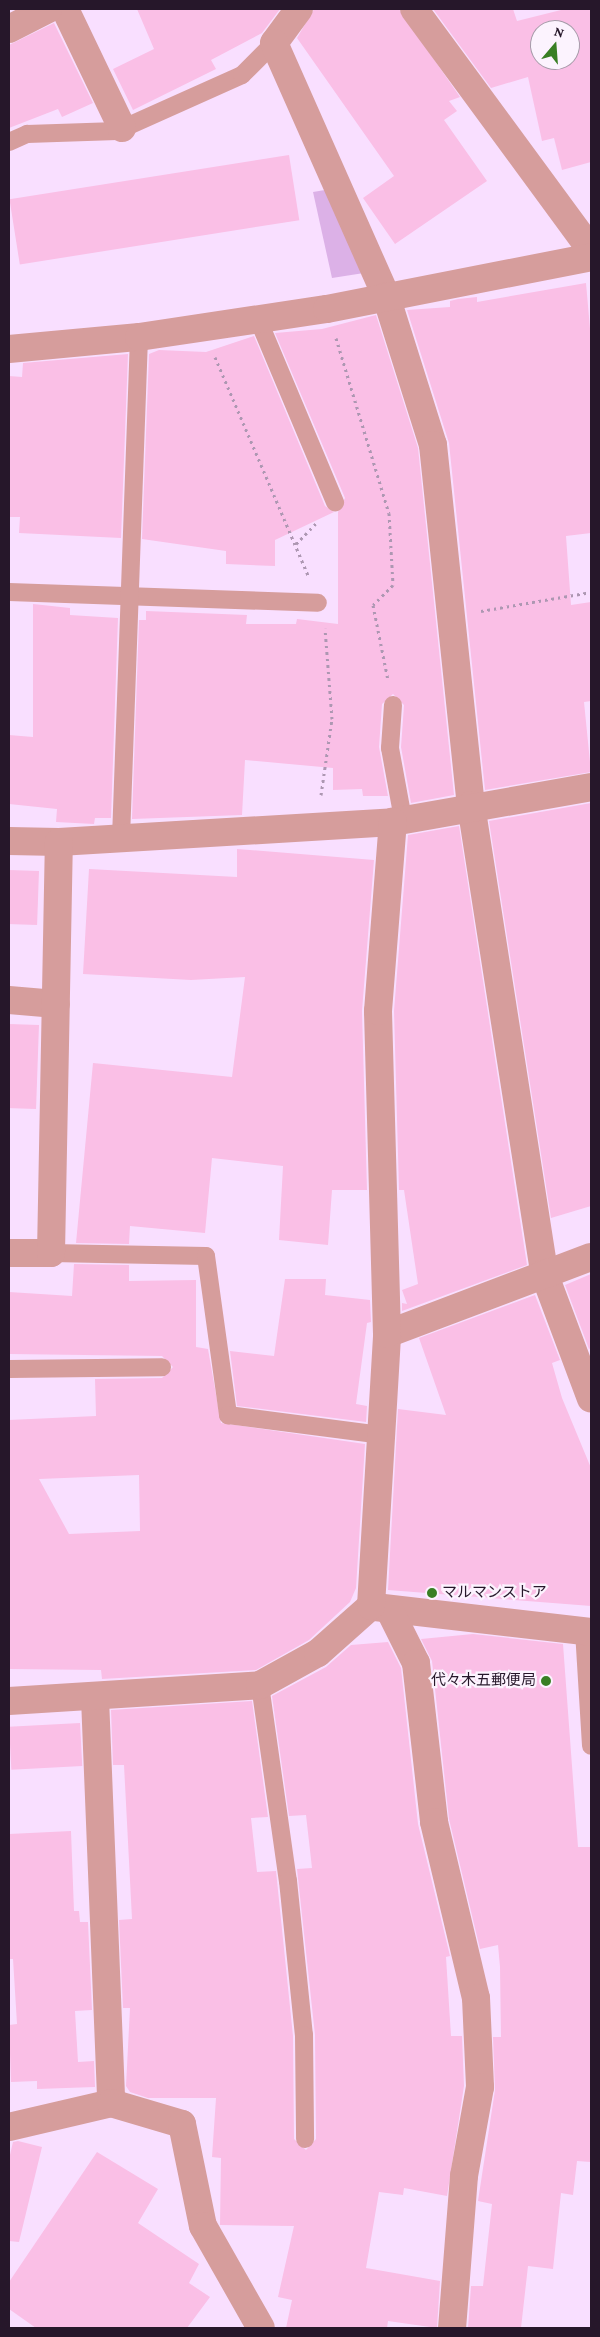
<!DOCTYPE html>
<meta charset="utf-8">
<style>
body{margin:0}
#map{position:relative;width:600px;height:2337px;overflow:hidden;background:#f9dfff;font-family:"Crimson Pro","Noto Sans JP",serif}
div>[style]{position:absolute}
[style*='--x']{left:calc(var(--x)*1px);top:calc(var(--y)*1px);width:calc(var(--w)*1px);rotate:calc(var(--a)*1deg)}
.green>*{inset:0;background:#dcb1e7}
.building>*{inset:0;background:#fabfe6;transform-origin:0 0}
.path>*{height:3px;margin-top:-1.5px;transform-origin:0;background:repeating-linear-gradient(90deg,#ad97b2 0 2.5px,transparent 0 6.5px)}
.service>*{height:18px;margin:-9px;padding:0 9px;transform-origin:9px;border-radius:9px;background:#d69d9c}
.pedestrian>*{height:28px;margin:-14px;padding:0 14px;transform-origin:14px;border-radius:14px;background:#d69d9c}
.minor>*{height:28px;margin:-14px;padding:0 14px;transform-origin:14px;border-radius:14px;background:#d69d9c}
.dots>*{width:14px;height:14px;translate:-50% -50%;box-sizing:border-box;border:2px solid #fcf3fe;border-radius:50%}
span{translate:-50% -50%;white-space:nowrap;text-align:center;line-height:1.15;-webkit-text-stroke:4.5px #fcf3fe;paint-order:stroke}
.poi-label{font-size:15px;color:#26172a}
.left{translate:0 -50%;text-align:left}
.right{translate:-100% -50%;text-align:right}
.frame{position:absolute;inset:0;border:10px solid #26172a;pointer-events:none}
.north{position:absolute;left:530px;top:20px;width:50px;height:50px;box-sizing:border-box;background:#fcf3fe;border:1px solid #a69ba9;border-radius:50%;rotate:18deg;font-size:14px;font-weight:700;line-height:20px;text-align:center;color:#26172a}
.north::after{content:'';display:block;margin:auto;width:18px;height:22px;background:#397f24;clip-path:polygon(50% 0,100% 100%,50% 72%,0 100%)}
</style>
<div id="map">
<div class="green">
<i style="clip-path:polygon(331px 189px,364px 273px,332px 278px,313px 192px)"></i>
</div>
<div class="building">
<i style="clip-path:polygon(137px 9px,280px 9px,262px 33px,211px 60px,216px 69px,133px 110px,113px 69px,154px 49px)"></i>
<i style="clip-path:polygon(314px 9px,399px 9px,460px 97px,449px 101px,457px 111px,444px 120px,487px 181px,395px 244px,363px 198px,394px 176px,297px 38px)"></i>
<i style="clip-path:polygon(evenodd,433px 9px,513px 9px,517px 21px,565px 9px,591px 9px,591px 162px,562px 170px,554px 138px,542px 141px,528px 77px,491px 88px,433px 9px,540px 30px,570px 30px,570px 60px,540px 60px,540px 30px)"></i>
<i style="clip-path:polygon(54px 23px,93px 103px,62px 117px,58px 109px,9px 128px,9px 45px)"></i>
<i style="left:289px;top:155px;width:66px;height:283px;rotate:81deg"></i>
<i style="clip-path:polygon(586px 283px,591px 340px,591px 533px,566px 536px,571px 605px,591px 602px,591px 701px,584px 702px,591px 772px,485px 790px,449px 443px,407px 310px,450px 307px,450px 301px,458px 299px,477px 297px,477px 302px)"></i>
<i style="clip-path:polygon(376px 315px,418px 448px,454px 795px,411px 803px,401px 747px,404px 705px,393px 694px,382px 704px,379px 747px,388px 796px,363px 796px,362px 789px,333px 790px,333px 768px,245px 760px,242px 815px,132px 819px,139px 620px,146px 620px,146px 611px,247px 615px,246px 624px,296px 624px,297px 619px,338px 624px,338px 512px,345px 498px,275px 333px,322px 329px)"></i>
<i style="clip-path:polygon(254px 336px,325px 506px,334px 512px,275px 540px,275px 566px,226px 564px,226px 551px,142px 539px,149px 354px,159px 350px,206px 352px)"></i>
<i style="clip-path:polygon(128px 354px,121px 538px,19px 533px,20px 517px,9px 517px,9px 376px,22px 377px,23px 363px)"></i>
<i style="clip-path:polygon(33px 604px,70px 608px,70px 615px,118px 618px,111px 818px,95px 818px,94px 824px,56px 822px,57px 809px,9px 804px,9px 735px,33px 737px)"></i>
<i style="clip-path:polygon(591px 803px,591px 1206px,551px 1218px,489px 821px)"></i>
<i style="clip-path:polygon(459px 826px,527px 1265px,402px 1311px,402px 1303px,407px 1304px,402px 1290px,418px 1284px,404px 1190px,399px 1190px,394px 1011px,408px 835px)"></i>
<i style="clip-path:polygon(237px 849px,374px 860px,362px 1011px,367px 1190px,332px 1190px,328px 1245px,279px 1240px,283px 1166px,212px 1158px,205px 1233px,130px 1226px,129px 1244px,76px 1243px,93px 1063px,232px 1077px,245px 977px,191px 980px,83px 974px,89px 869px,237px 877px)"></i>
<i style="left:9px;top:870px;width:30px;height:54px;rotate:2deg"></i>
<i style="left:9px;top:1024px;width:30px;height:84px;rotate:2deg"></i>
<i style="clip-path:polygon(evenodd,74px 1264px,129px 1265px,129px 1281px,196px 1280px,196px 1347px,208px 1349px,221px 1423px,365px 1444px,356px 1588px,350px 1602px,309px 1640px,256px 1670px,102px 1679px,101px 1670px,9px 1669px,9px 1420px,96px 1416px,95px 1379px,162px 1378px,173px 1367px,162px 1356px,9px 1354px,9px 1292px,72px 1296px,74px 1264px,139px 1475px,140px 1531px,69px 1534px,39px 1479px,139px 1475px)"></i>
<i style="clip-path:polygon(591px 1274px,591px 1348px,589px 1349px,565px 1285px)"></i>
<i style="clip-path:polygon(285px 1279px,326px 1279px,325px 1295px,370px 1300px,371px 1322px,367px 1323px,356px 1404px,367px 1406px,366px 1422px,237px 1406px,230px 1351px,274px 1356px)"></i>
<i style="clip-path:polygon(535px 1295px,560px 1360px,552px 1363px,562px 1398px,591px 1468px,591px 1606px,388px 1590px,398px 1409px,446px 1415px,419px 1338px)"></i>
<i style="clip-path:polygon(473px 1634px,563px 1644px,578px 1847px,591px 1847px,591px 2162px,577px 2161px,573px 2195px,561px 2193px,553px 2269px,528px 2266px,521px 2328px,468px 2328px,471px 2286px,483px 2286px,492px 2204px,478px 2201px,495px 2090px,493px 2037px,501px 2037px,500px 1967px,498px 1945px,480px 1949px,449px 1819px,432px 1661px,421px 1639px)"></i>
<i style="clip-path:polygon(388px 1642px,401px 1668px,418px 1824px,450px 1956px,446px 1957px,451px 2036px,462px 2036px,464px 2086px,447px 2196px,404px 2188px,403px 2195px,379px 2192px,366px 2268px,440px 2281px,437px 2328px,388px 2321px,387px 2328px,286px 2328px,292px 2300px,278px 2297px,294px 2226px,220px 2225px,221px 2158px,212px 2157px,216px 2098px,148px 2098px,130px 2092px,126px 2086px,130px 2008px,123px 2008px,119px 1920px,132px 1919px,124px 1765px,113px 1765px,111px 1710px,252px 1701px,268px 1817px,251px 1818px,257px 1872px,276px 1871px,293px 2036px,294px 2139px,306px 2150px,316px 2139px,315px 2035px,297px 1869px,312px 1868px,306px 1815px,289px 1816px,272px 1696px,326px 1667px,351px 1645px)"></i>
<i style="left:80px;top:1723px;width:43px;height:71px;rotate:87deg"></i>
<i style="clip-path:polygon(71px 1831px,74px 1911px,79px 1911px,80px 1922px,88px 1922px,92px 2010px,75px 2011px,78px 2062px,94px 2061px,95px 2087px,37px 2089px,37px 2081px,11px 2082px,9px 2025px,17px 2024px,13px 1959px,9px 1959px,9px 1834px)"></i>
<i style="clip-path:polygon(18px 2141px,42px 2147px,19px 2242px,9px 2241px,9px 2159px,13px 2142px)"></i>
<i style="clip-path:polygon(97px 2152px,158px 2189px,138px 2223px,199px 2264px,189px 2283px,210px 2297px,187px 2328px,36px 2328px,9px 2309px,9px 2282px)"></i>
</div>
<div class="path">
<i style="--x:336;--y:338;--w:183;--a:73.2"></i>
<i style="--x:389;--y:513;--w:72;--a:86.8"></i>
<i style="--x:393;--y:585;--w:28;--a:135"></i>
<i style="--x:373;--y:605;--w:76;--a:78.7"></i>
<i style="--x:215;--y:357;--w:239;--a:66.9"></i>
<i style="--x:296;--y:544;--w:32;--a:-46"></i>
<i style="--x:481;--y:611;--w:112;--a:-9.8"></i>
<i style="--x:321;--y:795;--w:77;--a:-81.8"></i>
<i style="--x:332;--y:719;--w:91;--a:-94.4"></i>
</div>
<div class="service">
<i style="--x:9;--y:142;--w:20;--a:-24"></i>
<i style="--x:27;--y:134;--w:90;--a:-1.9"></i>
<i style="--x:117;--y:131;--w:137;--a:-24.1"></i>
<i style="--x:242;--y:75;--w:45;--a:-45"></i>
<i style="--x:258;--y:319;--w:199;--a:67.2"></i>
<i style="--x:9;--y:592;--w:309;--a:2"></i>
<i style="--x:393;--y:705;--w:43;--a:94"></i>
<i style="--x:390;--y:748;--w:72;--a:79.6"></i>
<i style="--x:121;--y:838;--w:501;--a:-87.94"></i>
<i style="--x:51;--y:1253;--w:155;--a:1.1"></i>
<i style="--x:206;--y:1256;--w:161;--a:82.1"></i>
<i style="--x:228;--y:1415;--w:154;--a:7.4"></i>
<i style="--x:9;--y:1369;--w:153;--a:-0.7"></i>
<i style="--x:584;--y:1631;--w:115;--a:86.5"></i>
<i style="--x:260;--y:1685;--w:198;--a:81.9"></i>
<i style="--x:288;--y:1881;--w:155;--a:84.1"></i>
<i style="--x:304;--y:2035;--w:104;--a:89.4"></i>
</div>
<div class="pedestrian">
<i style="--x:65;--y:9;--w:132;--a:64.4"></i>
</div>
<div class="minor">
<i style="--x:299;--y:9;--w:42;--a:126.3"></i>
<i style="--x:274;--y:43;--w:277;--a:66.1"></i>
<i style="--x:386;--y:296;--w:156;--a:72.5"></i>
<i style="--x:433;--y:445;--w:362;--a:84"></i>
<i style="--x:471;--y:805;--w:474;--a:81.1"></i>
<i style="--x:544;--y:1273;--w:134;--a:69.5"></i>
<i style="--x:414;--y:9;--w:299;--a:53.7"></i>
<i style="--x:9;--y:29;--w:44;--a:-27.1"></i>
<i style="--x:9;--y:349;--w:131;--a:-5.3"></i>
<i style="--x:139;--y:337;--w:190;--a:-8.5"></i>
<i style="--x:327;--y:309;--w:269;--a:-11.1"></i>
<i style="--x:9;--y:841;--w:50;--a:1.1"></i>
<i style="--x:59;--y:842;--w:335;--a:-3.4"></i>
<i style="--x:393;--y:822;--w:201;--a:-10"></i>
<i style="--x:9;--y:1000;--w:47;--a:4.9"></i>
<i style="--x:9;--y:1253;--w:42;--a:0"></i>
<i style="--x:51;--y:1253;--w:411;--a:-88.9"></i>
<i style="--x:387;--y:1334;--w:218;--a:-20.7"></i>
<i style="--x:375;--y:1607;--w:217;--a:6.6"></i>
<i style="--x:389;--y:1609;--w:60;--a:63.4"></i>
<i style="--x:416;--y:1663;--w:160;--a:83.5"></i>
<i style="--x:434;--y:1822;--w:181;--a:76.6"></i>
<i style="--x:476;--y:1998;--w:89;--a:87.4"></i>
<i style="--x:480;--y:2087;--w:90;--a:100.2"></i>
<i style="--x:464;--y:2176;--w:152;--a:94.5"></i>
<i style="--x:95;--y:1698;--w:405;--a:87.7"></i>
<i style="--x:9;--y:1701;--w:252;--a:-3.6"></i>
<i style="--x:260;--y:1685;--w:66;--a:-28.9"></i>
<i style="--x:318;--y:1653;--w:71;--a:-41.6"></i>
<i style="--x:371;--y:1606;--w:272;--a:-86.6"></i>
<i style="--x:387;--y:1334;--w:323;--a:-91.6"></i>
<i style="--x:378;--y:1011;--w:190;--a:-85.5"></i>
<i style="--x:9;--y:2127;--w:105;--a:-13.2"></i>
<i style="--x:111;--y:2103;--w:74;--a:16.5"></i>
<i style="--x:182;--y:2124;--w:104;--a:78.4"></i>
<i style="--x:203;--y:2226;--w:117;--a:60.4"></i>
</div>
<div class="dots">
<i style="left:432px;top:1593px;background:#397f24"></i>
<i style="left:546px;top:1681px;background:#397f24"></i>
</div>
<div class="poi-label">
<span class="left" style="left:442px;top:1593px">マルマンストア</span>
<span class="right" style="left:536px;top:1681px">代々木五郵便局</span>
</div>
<div class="frame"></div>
<div class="north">N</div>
</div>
